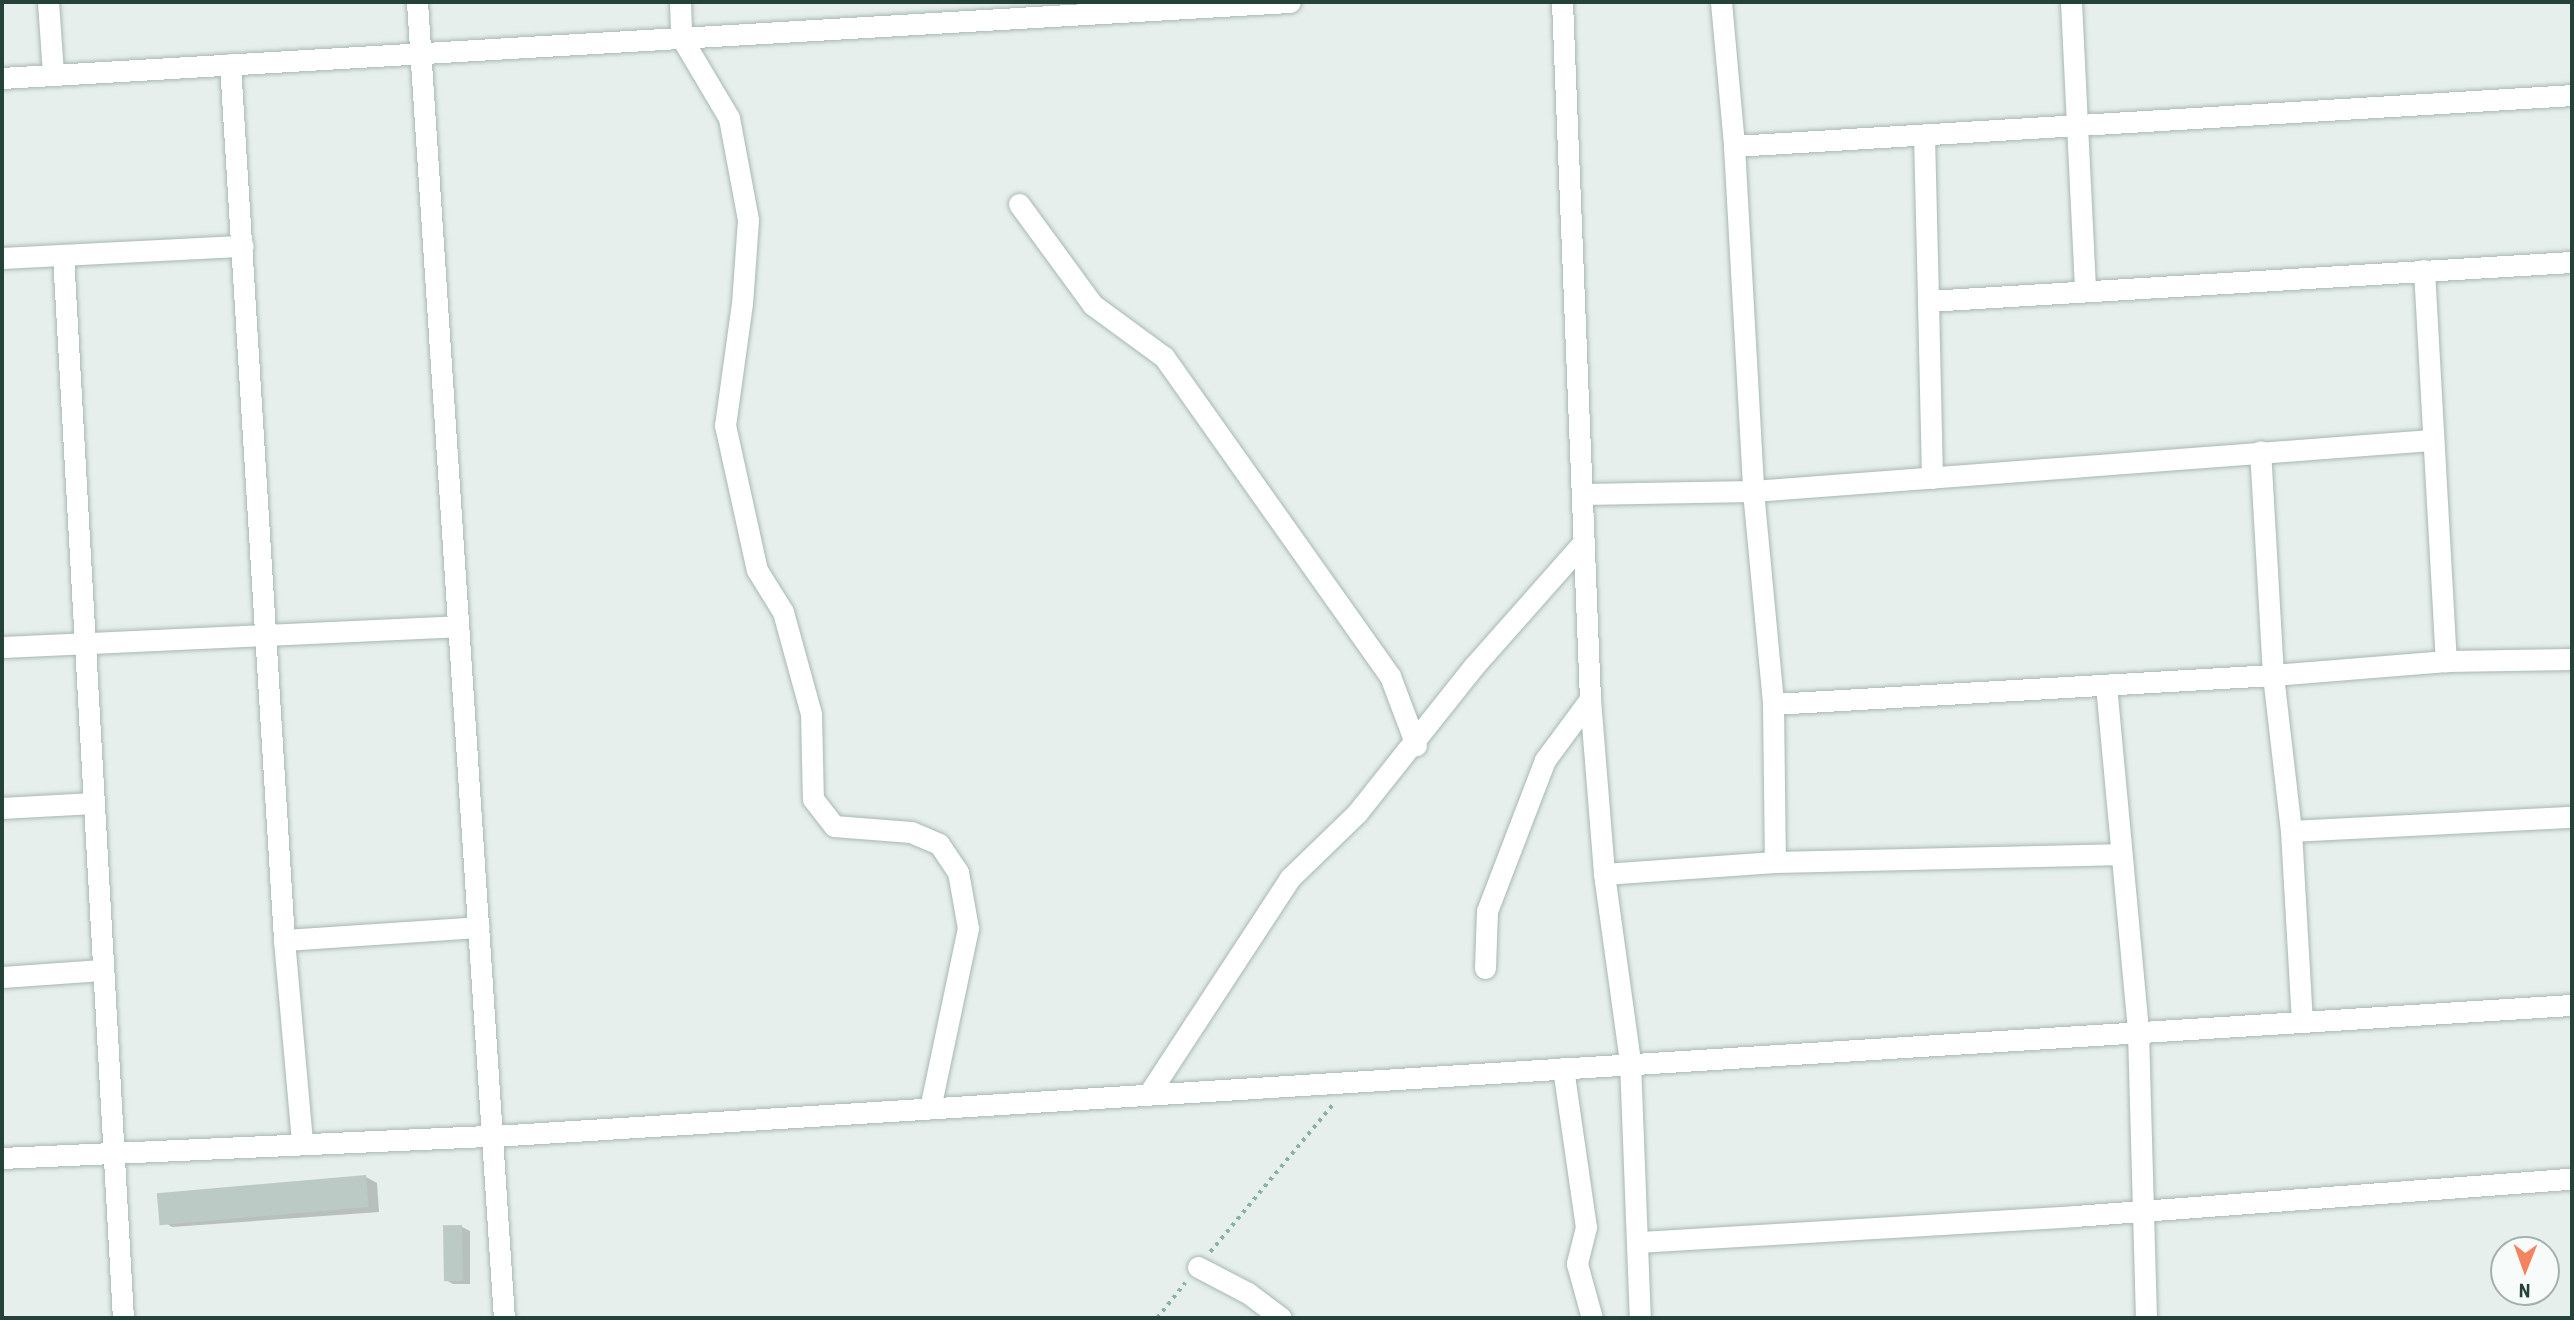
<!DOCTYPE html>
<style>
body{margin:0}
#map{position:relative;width:2574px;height:1320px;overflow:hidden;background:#e6efeb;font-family:"Roboto Condensed",sans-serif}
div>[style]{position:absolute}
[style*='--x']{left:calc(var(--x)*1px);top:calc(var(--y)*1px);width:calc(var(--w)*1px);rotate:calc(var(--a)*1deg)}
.shadow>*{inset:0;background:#0003}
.building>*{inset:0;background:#bbcac4;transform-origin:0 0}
.path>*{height:3.5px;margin-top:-1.75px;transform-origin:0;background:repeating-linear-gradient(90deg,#86b3a5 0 3.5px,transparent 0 8.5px)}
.roads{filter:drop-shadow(0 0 2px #a8b8b2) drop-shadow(0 0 2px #a8b8b2)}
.minor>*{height:21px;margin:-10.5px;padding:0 10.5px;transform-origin:10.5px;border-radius:10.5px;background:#fff}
span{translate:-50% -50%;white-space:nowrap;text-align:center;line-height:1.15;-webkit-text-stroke:6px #f7fbf9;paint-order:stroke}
.frame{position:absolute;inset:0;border:4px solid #24423a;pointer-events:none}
.north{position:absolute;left:2490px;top:1236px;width:70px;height:70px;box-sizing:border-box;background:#f7fbf9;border:2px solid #a3b1ad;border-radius:50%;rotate:181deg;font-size:19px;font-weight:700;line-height:28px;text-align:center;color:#24423a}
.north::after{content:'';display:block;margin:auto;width:24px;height:32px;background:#f4845f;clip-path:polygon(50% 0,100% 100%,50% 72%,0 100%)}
</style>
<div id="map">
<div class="shadow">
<i style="clip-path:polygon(366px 1177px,377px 1183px,379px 1212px,172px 1227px,161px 1220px)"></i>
<i style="clip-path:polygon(462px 1227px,470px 1231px,470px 1284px,453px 1284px,446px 1280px)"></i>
</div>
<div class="building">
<i style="left:366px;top:1175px;width:32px;height:210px;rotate:85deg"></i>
<i style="left:462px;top:1225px;width:56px;height:19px;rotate:89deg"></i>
</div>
<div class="path">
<i style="--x:1210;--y:1252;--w:195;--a:-50.2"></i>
<i style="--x:1157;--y:1318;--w:45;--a:-51.3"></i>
</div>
<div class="roads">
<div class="minor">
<i style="--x:48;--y:2;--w:72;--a:86"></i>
<i style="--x:417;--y:2;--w:1319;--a:86.22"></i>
<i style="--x:680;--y:2;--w:35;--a:88"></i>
<i style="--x:681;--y:37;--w:94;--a:59.3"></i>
<i style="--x:729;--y:118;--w:104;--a:79.4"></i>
<i style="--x:748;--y:220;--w:83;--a:94.1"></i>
<i style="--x:742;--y:303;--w:123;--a:97.9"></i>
<i style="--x:725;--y:425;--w:148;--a:77.6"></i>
<i style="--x:757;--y:570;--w:49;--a:58.2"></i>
<i style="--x:783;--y:612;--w:106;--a:74.6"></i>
<i style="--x:811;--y:714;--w:85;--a:88.7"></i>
<i style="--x:813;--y:799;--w:34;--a:52"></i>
<i style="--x:834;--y:826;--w:77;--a:4.5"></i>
<i style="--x:911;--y:832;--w:30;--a:23"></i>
<i style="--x:939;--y:844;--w:34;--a:56"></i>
<i style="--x:958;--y:872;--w:57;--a:79.9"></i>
<i style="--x:968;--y:928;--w:184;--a:101.9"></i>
<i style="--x:1562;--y:2;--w:698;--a:87.7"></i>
<i style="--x:1590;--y:699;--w:176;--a:85.4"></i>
<i style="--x:1604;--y:874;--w:190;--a:82.1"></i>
<i style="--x:1630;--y:1062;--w:256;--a:87.8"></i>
<i style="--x:1721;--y:2;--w:145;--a:84.8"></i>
<i style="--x:1734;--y:146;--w:346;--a:86.8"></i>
<i style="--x:1753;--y:491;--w:214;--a:84.6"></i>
<i style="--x:1773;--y:704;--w:158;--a:89.3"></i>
<i style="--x:2071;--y:2;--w:287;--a:87.2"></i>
<i style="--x:230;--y:64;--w:878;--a:86.47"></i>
<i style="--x:284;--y:940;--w:204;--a:84.9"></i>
<i style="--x:2;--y:78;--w:1290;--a:-3.38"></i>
<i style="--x:1924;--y:135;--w:166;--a:88.6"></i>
<i style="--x:1734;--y:146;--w:840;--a:-3.48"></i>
<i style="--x:1019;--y:204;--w:125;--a:53.8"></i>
<i style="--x:1093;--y:305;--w:88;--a:36.2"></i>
<i style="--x:1164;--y:357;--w:391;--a:54.7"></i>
<i style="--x:1390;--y:676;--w:74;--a:69.4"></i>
<i style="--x:63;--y:255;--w:1065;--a:86.77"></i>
<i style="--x:2;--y:258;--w:241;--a:-2.9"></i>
<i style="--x:2424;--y:270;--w:392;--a:86.8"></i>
<i style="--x:1932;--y:478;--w:177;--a:-91.3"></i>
<i style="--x:1928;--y:301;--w:645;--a:-3.47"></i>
<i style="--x:1583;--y:494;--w:170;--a:-1"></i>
<i style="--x:1753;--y:491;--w:680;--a:-4.3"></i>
<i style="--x:2;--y:647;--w:456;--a:-2.6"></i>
<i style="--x:2106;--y:685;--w:348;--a:84.7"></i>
<i style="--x:2138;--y:1032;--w:286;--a:88.4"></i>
<i style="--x:1773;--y:704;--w:501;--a:-3.32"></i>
<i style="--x:2273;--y:675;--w:224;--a:-93.3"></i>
<i style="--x:2;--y:808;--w:91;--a:-3.1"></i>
<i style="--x:2291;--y:831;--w:281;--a:-2.9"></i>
<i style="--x:1604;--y:874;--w:171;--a:-4"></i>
<i style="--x:1775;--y:862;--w:345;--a:-1.3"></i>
<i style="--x:284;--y:940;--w:195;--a:-3.8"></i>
<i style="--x:1485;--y:968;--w:57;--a:-88"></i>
<i style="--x:1487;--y:911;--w:162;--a:-69"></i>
<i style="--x:1545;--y:760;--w:76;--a:-53.6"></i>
<i style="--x:2;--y:977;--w:100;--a:-4"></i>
<i style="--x:2302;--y:1022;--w:191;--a:-93.3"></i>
<i style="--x:2291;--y:831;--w:157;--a:-96.6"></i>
<i style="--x:2273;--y:675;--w:174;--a:-4.6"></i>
<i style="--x:2446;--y:661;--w:126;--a:-0.9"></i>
<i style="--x:1563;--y:1068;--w:161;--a:81.8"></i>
<i style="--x:1586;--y:1227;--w:38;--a:104"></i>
<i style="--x:1577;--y:1264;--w:56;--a:74.5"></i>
<i style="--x:1148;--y:1095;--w:259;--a:-56.8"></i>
<i style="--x:1290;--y:878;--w:93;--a:-44.1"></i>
<i style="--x:1357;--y:813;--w:188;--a:-51.5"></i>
<i style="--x:1474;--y:666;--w:163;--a:-48.5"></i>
<i style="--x:2;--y:1158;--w:492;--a:-2.6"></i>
<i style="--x:494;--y:1136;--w:2082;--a:-3.61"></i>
<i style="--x:1639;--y:1242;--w:437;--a:-3.4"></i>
<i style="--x:2075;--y:1216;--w:498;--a:-4.3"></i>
<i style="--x:1198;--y:1267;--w:56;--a:27.5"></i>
<i style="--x:1248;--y:1293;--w:41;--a:37.1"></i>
</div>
</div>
<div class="frame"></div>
<div class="north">N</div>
</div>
